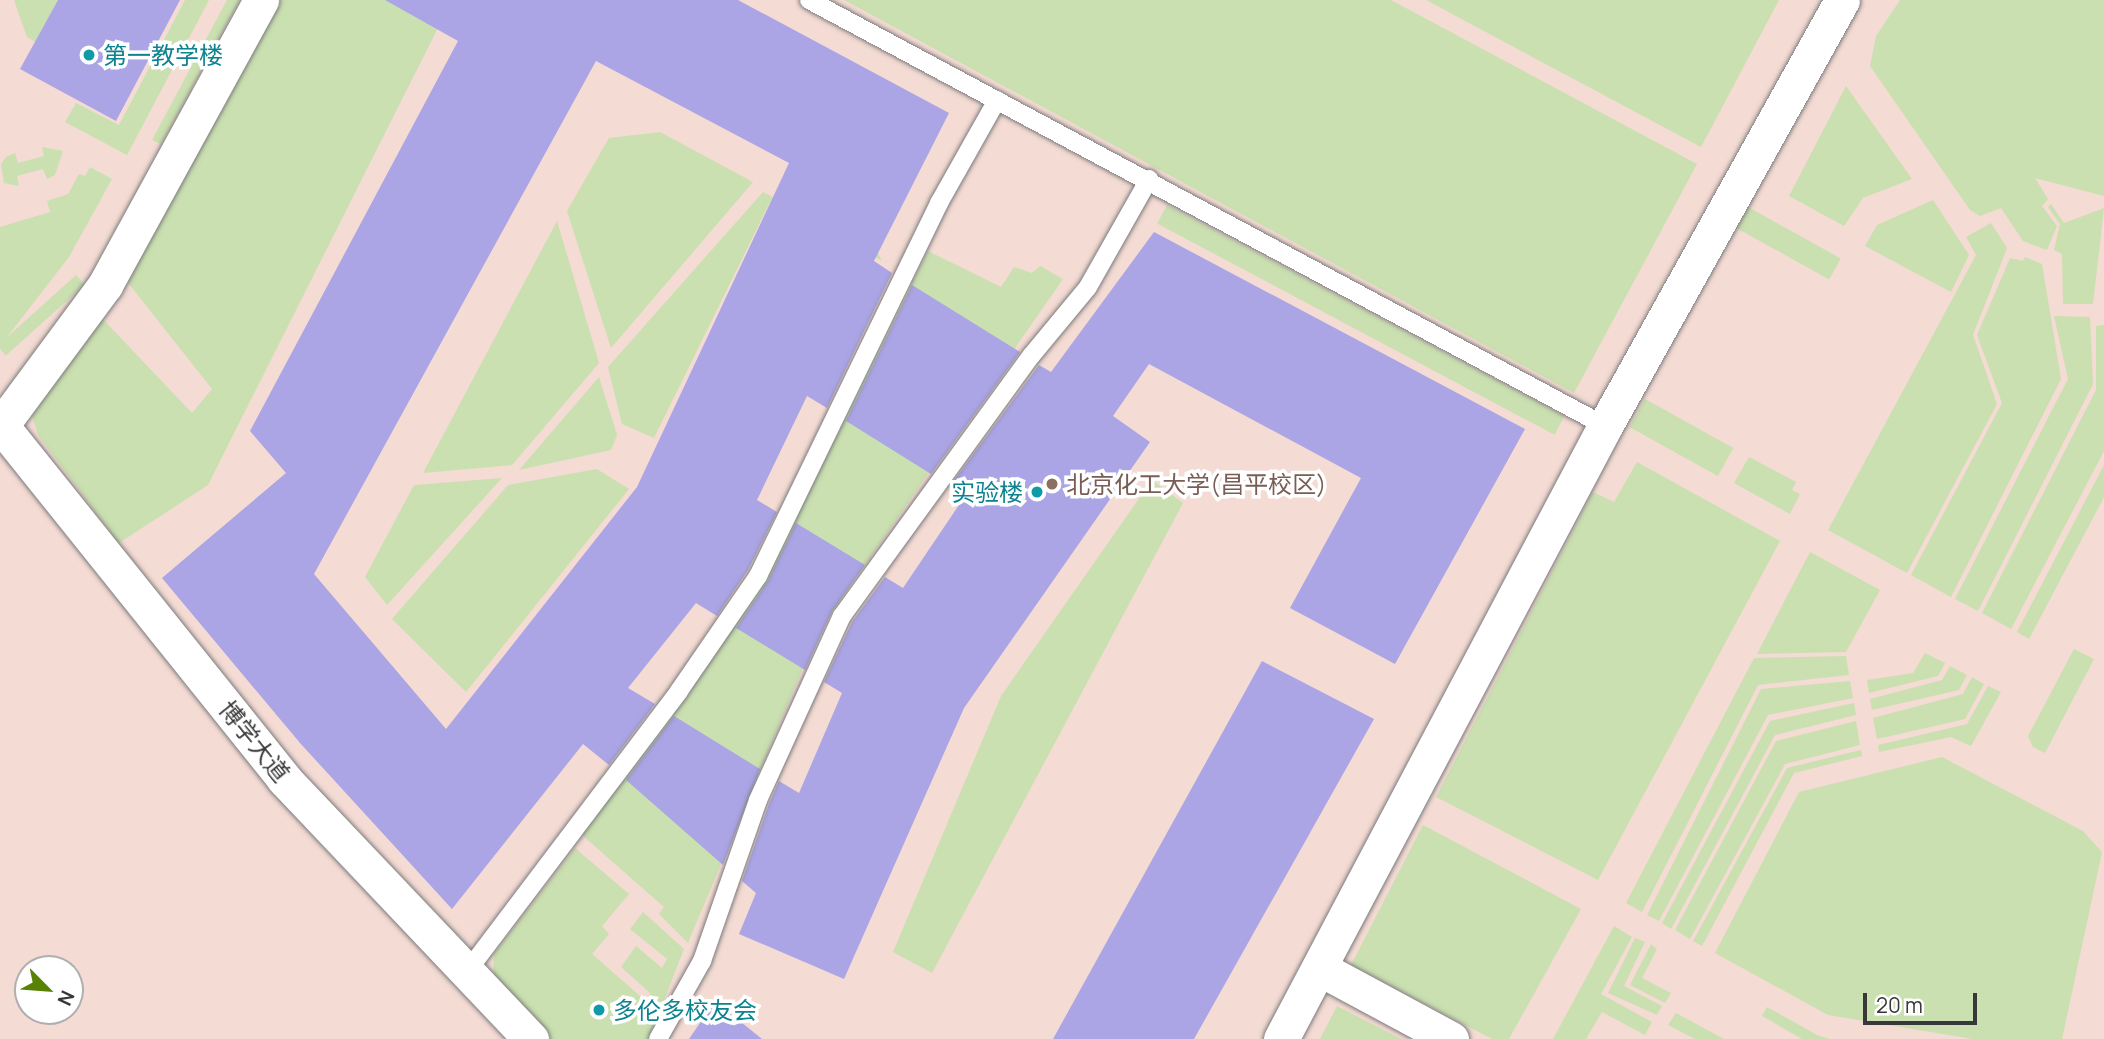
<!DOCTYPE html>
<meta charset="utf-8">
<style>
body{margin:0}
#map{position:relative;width:2104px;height:1039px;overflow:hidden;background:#ebeaef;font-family:Manrope,"Noto Sans SC",sans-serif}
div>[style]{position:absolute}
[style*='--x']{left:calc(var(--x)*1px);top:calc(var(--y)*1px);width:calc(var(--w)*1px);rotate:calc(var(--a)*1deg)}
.education>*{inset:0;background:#f4dbd3}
.green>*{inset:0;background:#cae0b0;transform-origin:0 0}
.building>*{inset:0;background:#aba5e5}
.roads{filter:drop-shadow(0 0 2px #7b7a7d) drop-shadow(0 0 2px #7b7a7d)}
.lane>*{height:18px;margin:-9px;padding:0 9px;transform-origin:9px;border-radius:9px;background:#fff}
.street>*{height:35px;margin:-17.5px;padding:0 17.5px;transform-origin:17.5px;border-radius:17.5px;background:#fff}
.dots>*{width:19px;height:19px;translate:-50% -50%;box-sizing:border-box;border:4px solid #fff;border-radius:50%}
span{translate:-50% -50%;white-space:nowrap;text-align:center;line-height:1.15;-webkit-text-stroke:7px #fff;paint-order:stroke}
.culture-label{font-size:24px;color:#0d838f}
.left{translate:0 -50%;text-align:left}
.right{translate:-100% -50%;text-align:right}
.education-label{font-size:24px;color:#785e54}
.street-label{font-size:24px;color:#383739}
.north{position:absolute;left:14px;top:955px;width:70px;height:70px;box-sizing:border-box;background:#fff;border:2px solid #afafb0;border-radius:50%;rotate:115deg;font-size:19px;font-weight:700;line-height:28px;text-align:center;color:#383739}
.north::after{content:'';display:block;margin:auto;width:24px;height:32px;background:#598205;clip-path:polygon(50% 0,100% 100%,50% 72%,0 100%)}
.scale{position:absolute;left:1863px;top:993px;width:114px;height:32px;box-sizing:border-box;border:4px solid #383739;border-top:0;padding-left:9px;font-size:21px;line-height:24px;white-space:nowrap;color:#383739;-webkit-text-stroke:5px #fff;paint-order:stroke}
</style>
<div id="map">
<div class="education">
<i style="clip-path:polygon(evenodd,0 0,2104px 0,2104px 1039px,0 1039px,0 0,28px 969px,70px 969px,70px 1011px,28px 1011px,28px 969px)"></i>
</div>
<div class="green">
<i style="clip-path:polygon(14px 0,58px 0,35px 42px,27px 37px)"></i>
<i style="clip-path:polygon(185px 0,209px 0,127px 155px,65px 122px,76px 103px,119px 125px)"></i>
<i style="clip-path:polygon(227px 0,240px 0,161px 144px,152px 140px)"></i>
<i style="clip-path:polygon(274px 0,452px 0,208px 485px,119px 543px,38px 435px,32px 416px,38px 398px,97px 313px,192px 413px,212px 389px,125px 279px)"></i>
<i style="clip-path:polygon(844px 0,1391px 0,1697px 164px,1574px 393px)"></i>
<i style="clip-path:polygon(1426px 0,1779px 0,1701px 147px)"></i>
<i style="clip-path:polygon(1900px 0,2104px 0,2104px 196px,2035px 178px,2048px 199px,2042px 206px,2057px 226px,2047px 250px,2023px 241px,2001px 208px,1980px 216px,1970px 210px,1870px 66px,1876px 36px)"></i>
<i style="clip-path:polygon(1846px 86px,1912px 179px,1863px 198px,1844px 226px,1789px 196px)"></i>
<i style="clip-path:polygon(660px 132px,753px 182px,611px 348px,567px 211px,609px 138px)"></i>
<i style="clip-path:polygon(42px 147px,63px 151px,55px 175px,47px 179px,43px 169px,17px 176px,19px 186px,4px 183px,1px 164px,6px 157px,15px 153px,18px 163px,44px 156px)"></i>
<i style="clip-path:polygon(90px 167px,112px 179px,69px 257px,0 346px,0 227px,50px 212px,47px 201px,68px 194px,79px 174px,85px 176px)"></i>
<i style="clip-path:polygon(763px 192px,878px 253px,882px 261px,771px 200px,654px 438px,622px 424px,608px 367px)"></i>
<i style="clip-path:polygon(1933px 200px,1969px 255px,1951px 292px,1865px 246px,1877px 225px)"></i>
<i style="clip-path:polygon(2051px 204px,2064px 223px,2104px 208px,2093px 304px,2063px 304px,2062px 254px,2054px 250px,2060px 224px,2048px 207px)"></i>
<i style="left:1167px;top:205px;width:450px;height:21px;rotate:28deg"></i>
<i style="left:1748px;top:207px;width:106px;height:24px;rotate:29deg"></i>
<i style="clip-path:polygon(557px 221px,599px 363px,512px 465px,423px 473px)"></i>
<i style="clip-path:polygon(1991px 223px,2007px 248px,1973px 335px,1997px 404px,1907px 573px,1828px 530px,1976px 255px,1966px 237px)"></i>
<i style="clip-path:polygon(928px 251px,1001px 287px,1014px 267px,1032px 273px,1040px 266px,1063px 279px,817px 634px,688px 943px,659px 914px,664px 907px,582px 835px,759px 592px)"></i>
<i style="clip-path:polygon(2025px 257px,2042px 264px,2061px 379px,1951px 597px,1911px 575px,2002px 403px,1977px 335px,2010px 258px,2023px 261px)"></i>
<i style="left:76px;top:275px;width:13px;height:106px;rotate:48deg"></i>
<i style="clip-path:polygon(2054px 316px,2090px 317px,2093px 384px,1978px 611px,1955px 599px,2068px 379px)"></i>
<i style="clip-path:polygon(2104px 325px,2104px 451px,2011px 629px,1982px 613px,2096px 390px,2096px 326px)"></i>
<i style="clip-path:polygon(599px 377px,617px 435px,611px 450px,519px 470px)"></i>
<i style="left:1645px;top:399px;width:101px;height:32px;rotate:29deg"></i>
<i style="clip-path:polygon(1749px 457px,1796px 482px,1792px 490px,1800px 494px,1790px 514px,1734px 483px)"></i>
<i style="clip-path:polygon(1637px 462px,1780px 541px,1598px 880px,1436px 797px,1593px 492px,1614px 502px)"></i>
<i style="clip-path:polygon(2104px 465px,2104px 497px,2029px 639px,2017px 632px)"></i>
<i style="clip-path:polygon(597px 469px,629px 489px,466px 692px,392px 619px,508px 485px)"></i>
<i style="clip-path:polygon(502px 478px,387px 605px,365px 577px,414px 485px)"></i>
<i style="clip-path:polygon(1152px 480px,1183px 503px,932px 973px,893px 952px,1001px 696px)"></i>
<i style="clip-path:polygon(1810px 552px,1880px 590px,1846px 652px,1757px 654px)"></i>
<i style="clip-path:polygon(2074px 649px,2094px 659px,2045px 753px,2033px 747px,2028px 736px)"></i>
<i style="clip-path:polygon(1925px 653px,1945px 663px,1938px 676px,1869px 693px,1867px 680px,1913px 673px)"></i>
<i style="clip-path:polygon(1846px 656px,1849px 675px,1758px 685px,1642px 912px,1626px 903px,1754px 658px)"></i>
<i style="clip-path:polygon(1950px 666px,1967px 675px,1959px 690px,1872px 710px,1870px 699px,1942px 680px)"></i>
<i style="clip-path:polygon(1972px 677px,1984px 684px,1965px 719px,1877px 739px,1873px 718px,1963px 694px)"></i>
<i style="clip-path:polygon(1850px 681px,1853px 698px,1768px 715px,1659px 921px,1647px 915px,1761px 689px)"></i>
<i style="clip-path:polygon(1988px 686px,2001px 692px,1971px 746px,1951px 737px,1879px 752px,1878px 745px,1967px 724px)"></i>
<i style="clip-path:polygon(1854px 703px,1856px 715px,1775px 735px,1671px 929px,1662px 923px,1770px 721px)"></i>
<i style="clip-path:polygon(1856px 721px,1860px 745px,1785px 764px,1690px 939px,1675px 930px,1776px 741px)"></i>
<i style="clip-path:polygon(1861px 750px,1862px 756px,1794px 773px,1702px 946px,1693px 941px,1787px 768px)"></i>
<i style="clip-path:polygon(1942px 757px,2083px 831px,2102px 852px,2062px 1039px,1973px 1039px,1828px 1015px,1715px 953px,1799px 792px)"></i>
<i style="clip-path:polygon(1423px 825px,1581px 909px,1509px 1039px,1492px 1039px,1351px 965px)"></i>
<i style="clip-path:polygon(575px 848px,629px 894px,602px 926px,609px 934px,592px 954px,647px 1002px,650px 993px,621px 967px,636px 946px,662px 968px,667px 959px,630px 929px,643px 912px,684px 949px,649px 1039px,550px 1039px,493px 990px,494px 954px)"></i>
<i style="clip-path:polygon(1614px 926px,1632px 937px,1601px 994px,1652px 1022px,1645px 1035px,1602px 1012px,1586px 1039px,1553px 1039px)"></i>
<i style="clip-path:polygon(1635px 938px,1645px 942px,1624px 986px,1662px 1006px,1657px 1015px,1608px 993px)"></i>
<i style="clip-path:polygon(1651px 944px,1657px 949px,1642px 978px,1671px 993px,1665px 1003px,1630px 985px)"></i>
<i style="clip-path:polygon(1337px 1006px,1401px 1039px,1320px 1039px)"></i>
<i style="clip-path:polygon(1767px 1007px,1817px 1035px,1830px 1039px,1802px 1039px,1762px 1016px)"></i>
<i style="clip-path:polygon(1676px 1013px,1724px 1039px,1695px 1039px,1668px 1025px)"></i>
</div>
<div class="building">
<i style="clip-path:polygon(58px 0,180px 0,116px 121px,20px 69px)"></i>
<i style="clip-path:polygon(evenodd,385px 0,738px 0,949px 113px,874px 261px,892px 273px,827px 408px,807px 396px,757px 500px,777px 512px,748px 570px,717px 616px,696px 603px,628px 688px,655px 704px,609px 765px,583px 744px,452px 909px,300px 743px,162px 578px,286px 473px,250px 431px,458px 41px,385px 0,596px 61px,789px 163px,637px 487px,446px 729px,314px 574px,596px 61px)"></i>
<i style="clip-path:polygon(1154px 232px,1525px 429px,1395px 664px,1290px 608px,1361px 478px,1149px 364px,1113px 416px,1150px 442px,964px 708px,844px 979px,739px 934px,756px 893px,742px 881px,769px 804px,779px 781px,799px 793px,842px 693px,824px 682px,852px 622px,885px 577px,903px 588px,965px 496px,950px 486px,1039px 365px,1051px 372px)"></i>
<i style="clip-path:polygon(912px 285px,1020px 352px,931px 474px,846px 421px)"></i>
<i style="clip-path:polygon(796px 523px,865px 565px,832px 611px,805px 670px,736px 628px,768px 581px)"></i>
<i style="clip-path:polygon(1262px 661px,1374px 719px,1194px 1039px,1053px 1039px)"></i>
<i style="clip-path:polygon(674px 716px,760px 769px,723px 865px,626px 780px)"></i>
<i style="clip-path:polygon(715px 1001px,762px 1039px,689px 1039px)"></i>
</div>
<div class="roads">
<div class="lane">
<i style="--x:809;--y:0;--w:903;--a:28.15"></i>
<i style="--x:466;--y:973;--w:353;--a:-52.9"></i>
<i style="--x:679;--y:691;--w:140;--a:-55.5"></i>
<i style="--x:758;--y:576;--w:415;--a:-64.1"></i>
<i style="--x:939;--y:203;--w:118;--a:-60.6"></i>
<i style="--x:658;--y:1039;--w:90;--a:-60.6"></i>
<i style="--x:702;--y:961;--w:170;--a:-70.8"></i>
<i style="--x:758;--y:800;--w:202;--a:-65.5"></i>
<i style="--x:842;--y:616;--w:321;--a:-54"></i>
<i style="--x:1031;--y:356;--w:89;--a:-50.4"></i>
<i style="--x:1088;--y:287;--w:124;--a:-60.5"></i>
</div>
<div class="street">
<i style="--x:0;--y:424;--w:455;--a:51.3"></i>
<i style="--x:284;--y:779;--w:359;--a:46.5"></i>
<i style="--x:0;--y:427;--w:177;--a:-53.5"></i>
<i style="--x:105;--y:285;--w:325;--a:-61.3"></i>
<i style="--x:1319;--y:968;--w:150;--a:28.3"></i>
<i style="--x:1281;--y:1039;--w:693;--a:-62.14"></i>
<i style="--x:1605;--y:426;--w:487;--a:-60.9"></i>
</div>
</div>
<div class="dots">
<i style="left:89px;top:55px;background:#0f9aa8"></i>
<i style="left:1052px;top:484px;background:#8d6e63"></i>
<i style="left:1037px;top:492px;background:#0f9aa8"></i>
<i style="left:599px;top:1010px;background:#0f9aa8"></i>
</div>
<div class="culture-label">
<span class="left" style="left:103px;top:55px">第一教学楼</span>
<span class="right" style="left:1023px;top:492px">实验楼</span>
<span class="left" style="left:613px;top:1010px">多伦多校友会</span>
</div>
<div class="education-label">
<span class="left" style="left:1066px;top:484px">北京化工大学(昌平校区)</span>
</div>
<div class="street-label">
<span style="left:255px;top:741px;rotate:51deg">博学大道</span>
</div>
<div class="north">N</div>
<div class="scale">20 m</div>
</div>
